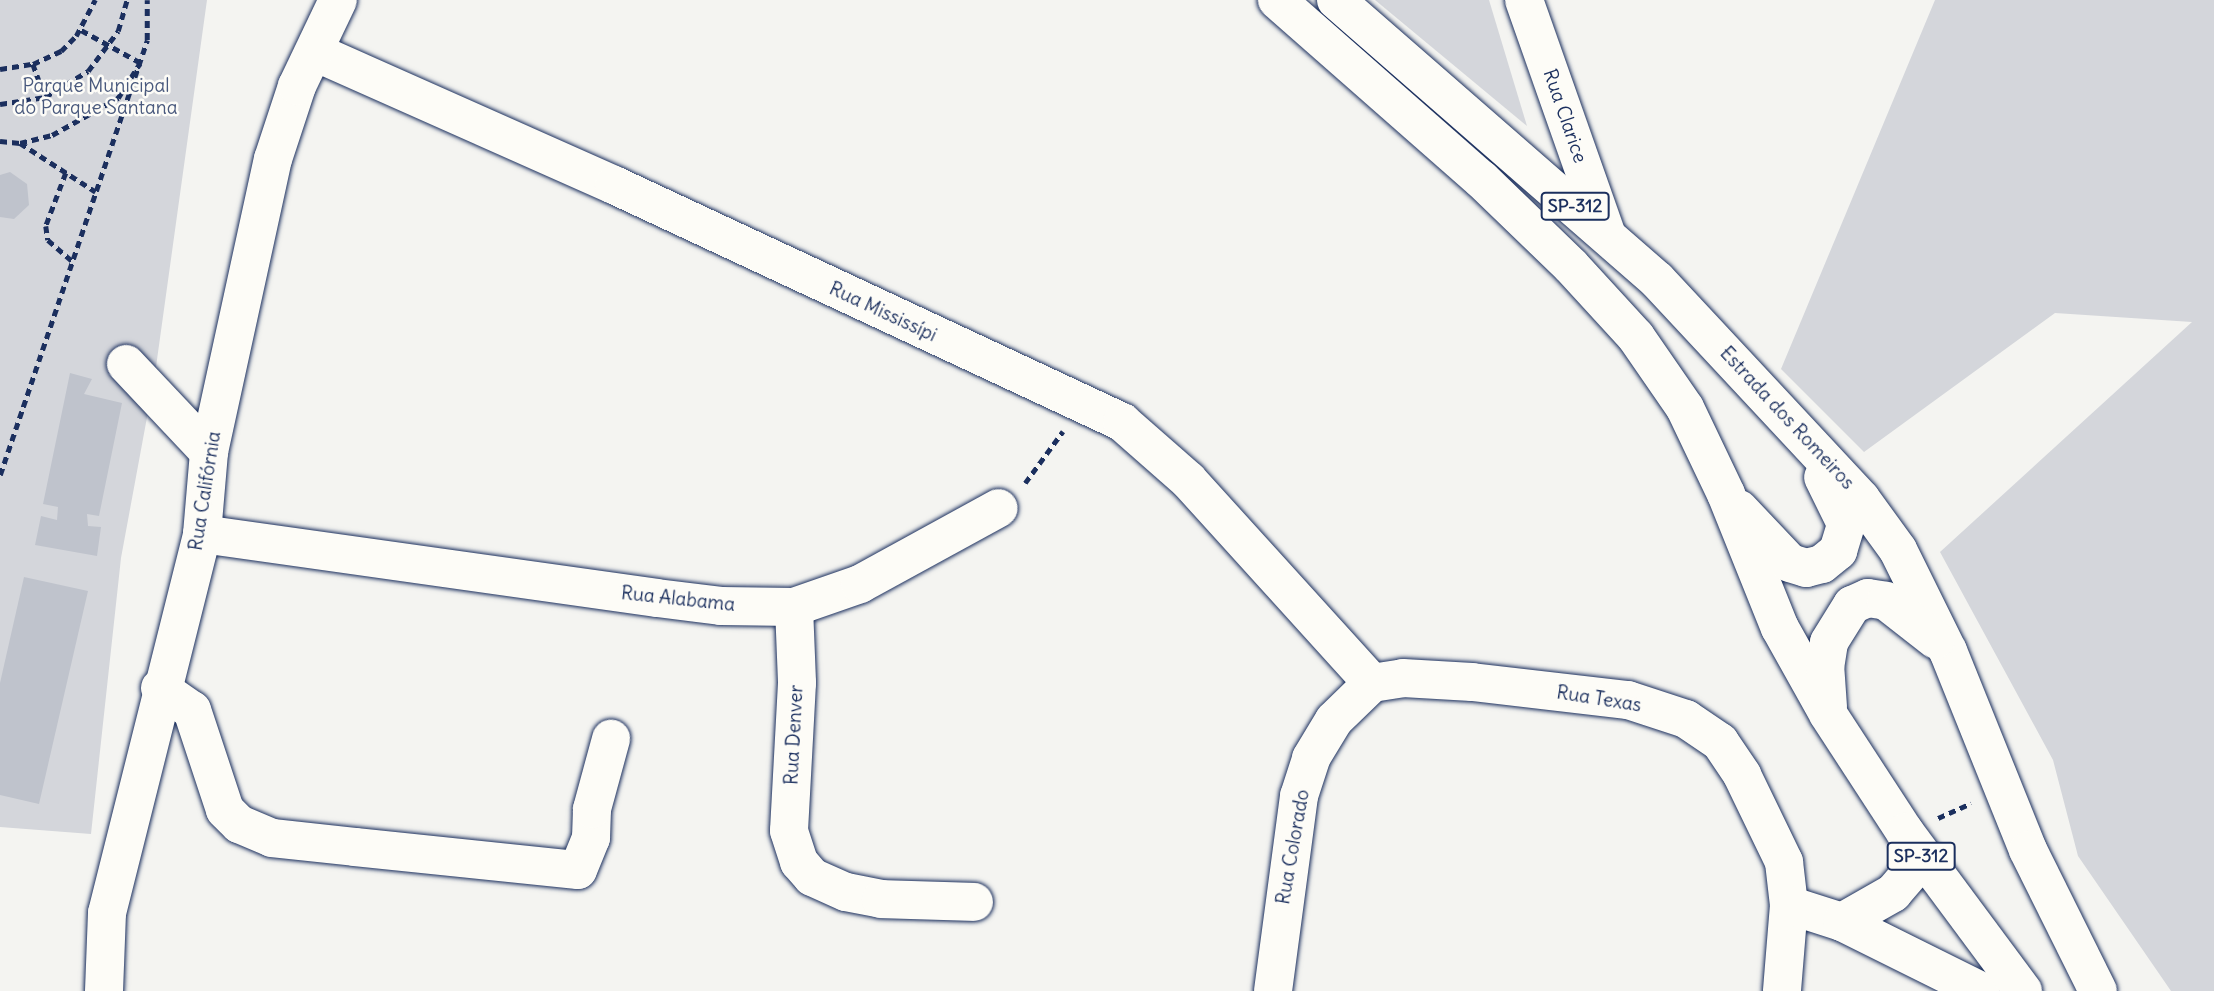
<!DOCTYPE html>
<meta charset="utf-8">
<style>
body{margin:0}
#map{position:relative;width:2214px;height:991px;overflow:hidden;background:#f4f4f1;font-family:Delius,sans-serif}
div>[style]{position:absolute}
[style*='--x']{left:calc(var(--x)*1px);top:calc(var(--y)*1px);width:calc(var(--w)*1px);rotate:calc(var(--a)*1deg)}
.green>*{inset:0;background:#d4d6db}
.building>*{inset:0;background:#bfc3cc}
.path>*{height:4.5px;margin-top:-2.25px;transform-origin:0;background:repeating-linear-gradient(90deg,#1b2f5e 0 7px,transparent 0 12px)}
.roads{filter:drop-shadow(0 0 2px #1b2f5e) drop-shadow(0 0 2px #1b2f5e)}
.minor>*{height:38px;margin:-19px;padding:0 19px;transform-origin:19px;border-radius:19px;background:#fdfcf7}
.major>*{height:38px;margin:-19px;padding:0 19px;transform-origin:19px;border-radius:19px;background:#fdfcf7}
span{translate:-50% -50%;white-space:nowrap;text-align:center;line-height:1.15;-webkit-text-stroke:5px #fdfcf7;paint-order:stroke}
.shield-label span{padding:2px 5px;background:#fdfcf7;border:2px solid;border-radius:5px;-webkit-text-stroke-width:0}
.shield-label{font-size:18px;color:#1b2f5e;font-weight:700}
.park-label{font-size:19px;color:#49597d}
.street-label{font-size:19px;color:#1b2f5e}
</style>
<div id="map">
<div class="green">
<i style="clip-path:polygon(0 0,207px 0,155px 374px,121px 558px,91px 834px,0 827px)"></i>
<i style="clip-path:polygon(1375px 0,1489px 0,1527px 126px)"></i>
<i style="clip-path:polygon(1935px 0,2214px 0,2214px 991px,2171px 991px,2078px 856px,2053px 760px,1940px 552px,2192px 322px,2055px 313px,1864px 452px,1781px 369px)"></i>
</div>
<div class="building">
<i style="clip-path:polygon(10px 172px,27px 184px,29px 205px,14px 219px,0 217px,0 175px)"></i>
<i style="clip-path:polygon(70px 373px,92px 379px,84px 394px,122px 403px,99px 516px,87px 514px,88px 526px,101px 527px,97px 556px,35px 545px,41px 516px,57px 520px,58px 507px,43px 504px)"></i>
<i style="clip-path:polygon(24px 577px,88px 591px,39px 804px,0 795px,0 683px)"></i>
</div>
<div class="path">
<i style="--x:33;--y:64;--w:35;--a:70"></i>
<i style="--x:0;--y:69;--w:33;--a:-9"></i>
<i style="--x:33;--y:64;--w:31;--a:-25"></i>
<i style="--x:61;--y:51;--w:21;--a:-45"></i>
<i style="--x:76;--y:36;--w:41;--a:-62.2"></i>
<i style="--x:0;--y:104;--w:46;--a:-8.8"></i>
<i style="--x:45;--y:97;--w:50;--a:-31.2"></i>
<i style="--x:88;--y:71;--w:50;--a:-53.1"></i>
<i style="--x:118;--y:31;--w:32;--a:-74"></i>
<i style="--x:0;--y:141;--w:20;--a:6"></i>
<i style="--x:20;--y:143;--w:33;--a:-14"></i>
<i style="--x:52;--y:135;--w:76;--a:-29.3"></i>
<i style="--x:118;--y:98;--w:41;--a:-57.8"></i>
<i style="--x:140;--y:63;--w:68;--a:-151.2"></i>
<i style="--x:20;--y:143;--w:90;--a:32.8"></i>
<i style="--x:66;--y:173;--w:57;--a:110.7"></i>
<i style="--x:46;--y:226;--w:14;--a:82"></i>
<i style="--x:48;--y:240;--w:32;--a:41"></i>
<i style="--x:0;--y:475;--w:459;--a:-71.3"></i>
<i style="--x:147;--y:40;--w:40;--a:-90"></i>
<i style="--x:1025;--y:483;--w:64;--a:-53.8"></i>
<i style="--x:1938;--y:818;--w:36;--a:-24"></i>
</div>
<div class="roads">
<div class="minor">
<i style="--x:1524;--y:0;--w:247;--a:70.6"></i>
<i style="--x:315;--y:52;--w:327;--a:24"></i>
<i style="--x:614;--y:185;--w:561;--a:25.01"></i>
<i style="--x:1122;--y:422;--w:88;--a:41.3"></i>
<i style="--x:1188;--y:480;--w:274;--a:47.8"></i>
<i style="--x:126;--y:364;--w:121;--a:46.7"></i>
<i style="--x:202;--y:534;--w:459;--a:8"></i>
<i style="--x:657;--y:598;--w:64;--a:7.1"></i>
<i style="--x:721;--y:606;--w:73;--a:0.8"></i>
<i style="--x:794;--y:607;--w:70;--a:-19.2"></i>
<i style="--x:860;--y:584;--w:158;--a:-28.7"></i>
<i style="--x:794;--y:607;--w:76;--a:87.7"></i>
<i style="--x:797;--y:683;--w:148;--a:93.1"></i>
<i style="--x:789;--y:831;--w:33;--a:72"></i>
<i style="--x:799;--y:862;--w:20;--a:49"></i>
<i style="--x:812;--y:877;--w:37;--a:24"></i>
<i style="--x:846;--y:892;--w:36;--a:11"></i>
<i style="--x:881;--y:899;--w:93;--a:1.8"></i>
<i style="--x:1372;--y:683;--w:31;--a:-9"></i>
<i style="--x:1403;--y:678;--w:69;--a:3.3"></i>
<i style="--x:1472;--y:682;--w:157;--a:6.6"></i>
<i style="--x:1628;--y:700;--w:61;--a:18.1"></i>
<i style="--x:1686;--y:719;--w:41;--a:34.1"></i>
<i style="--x:1720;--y:742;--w:40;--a:56"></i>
<i style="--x:1742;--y:775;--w:97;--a:64.2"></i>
<i style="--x:1784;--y:862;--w:43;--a:83.4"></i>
<i style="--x:1789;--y:905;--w:86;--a:94.7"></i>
<i style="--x:160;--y:688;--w:39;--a:35"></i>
<i style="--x:192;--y:710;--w:105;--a:71.7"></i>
<i style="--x:225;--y:810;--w:20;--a:45"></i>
<i style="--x:239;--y:824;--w:36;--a:23"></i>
<i style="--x:272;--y:838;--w:83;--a:6.2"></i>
<i style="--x:355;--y:847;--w:224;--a:5.9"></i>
<i style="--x:578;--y:870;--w:35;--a:-68"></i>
<i style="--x:591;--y:838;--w:29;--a:-88"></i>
<i style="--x:592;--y:809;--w:73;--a:-74.8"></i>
<i style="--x:1789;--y:905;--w:56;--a:17.8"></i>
<i style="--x:1842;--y:922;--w:155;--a:26.4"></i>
<i style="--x:1842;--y:922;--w:59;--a:-29.6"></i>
<i style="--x:1893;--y:893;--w:46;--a:-49.4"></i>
<i style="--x:104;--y:991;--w:78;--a:-87.8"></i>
<i style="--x:107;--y:913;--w:391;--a:-75.9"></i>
<i style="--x:202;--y:534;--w:82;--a:-85.1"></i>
<i style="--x:209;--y:452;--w:300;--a:-77.7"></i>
<i style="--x:273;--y:159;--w:77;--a:-71.8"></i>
<i style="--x:297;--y:86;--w:95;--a:-64.5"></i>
<i style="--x:1273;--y:991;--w:197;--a:-82.4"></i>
<i style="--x:1299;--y:796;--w:40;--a:-72"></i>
<i style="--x:1311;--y:758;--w:44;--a:-58.8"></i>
<i style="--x:1334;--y:720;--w:53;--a:-44.2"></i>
</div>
<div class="major">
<i style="--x:1277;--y:0;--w:271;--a:41.3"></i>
<i style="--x:1481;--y:179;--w:125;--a:44"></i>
<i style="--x:1571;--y:266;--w:96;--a:47.5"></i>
<i style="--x:1636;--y:337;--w:86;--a:55.4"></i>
<i style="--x:1685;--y:408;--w:95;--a:64.5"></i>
<i style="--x:1726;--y:494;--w:144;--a:68.1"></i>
<i style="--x:1780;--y:628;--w:98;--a:60.8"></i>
<i style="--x:1828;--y:714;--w:141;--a:56.9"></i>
<i style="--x:1905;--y:832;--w:198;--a:53.4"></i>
<i style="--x:1336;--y:0;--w:426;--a:41.1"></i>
<i style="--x:1657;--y:280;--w:299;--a:47"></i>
<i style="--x:1861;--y:499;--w:63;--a:54"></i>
<i style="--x:1898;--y:550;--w:113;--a:63.7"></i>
<i style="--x:1948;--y:651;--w:214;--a:68.1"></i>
<i style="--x:2028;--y:850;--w:157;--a:63.6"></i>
<i style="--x:1739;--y:509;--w:74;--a:46.6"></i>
<i style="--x:1790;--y:563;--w:17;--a:17"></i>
<i style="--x:1806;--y:568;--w:16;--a:-14"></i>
<i style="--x:1822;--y:564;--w:21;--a:-39"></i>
<i style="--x:1838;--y:551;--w:28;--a:-73"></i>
<i style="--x:1846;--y:524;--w:52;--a:-116.1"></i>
<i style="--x:1828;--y:707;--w:39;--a:-94"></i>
<i style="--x:1825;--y:668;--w:26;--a:-81"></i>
<i style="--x:1829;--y:642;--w:44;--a:-58.1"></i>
<i style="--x:1852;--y:605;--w:17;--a:-24"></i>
<i style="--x:1868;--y:598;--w:18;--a:9"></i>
<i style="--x:1886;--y:601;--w:63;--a:38"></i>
</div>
</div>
<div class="shield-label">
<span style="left:1575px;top:206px">SP-312</span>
<span style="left:1921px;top:856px">SP-312</span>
</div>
<div class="park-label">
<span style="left:96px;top:97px">Parque Municipal<br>do Parque Santana</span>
</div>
<div class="street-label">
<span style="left:1565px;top:116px;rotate:71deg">Rua Clarice</span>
<span style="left:883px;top:312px;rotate:25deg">Rua Mississípi</span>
<span style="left:1787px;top:418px;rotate:47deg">Estrada dos Romeiros</span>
<span style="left:205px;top:491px;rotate:-81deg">Rua Califórnia</span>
<span style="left:678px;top:599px;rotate:6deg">Rua Alabama</span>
<span style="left:1599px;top:699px;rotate:9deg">Rua Texas</span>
<span style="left:794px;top:735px;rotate:-87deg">Rua Denver</span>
<span style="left:1293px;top:847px;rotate:-80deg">Rua Colorado</span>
</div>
</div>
